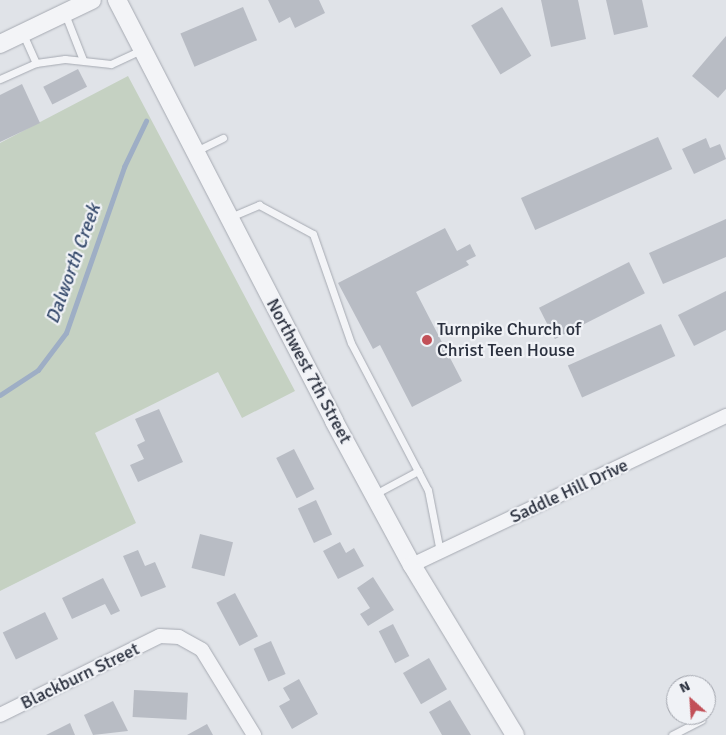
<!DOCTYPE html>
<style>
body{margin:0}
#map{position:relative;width:726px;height:735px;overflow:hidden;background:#e0e3e8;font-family:Signika,sans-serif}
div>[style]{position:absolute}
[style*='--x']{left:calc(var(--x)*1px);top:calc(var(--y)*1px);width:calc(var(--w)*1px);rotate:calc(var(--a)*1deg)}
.green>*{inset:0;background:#c5d1c2}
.stream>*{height:4.5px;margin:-2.25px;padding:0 2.25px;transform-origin:2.25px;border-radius:2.25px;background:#9eaec5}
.building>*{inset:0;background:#b8bcc4;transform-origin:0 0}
.roads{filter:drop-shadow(0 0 1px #a6aab2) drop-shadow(0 0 1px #a6aab2)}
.service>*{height:7px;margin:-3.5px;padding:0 3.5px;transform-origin:3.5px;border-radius:3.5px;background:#f3f4f7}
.minor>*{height:14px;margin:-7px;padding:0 7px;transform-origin:7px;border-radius:7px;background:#f3f4f7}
.tertiary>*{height:18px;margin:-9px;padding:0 9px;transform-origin:9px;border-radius:9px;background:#f3f4f7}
.dots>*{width:14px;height:14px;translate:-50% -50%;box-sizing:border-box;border:2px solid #f0f2f6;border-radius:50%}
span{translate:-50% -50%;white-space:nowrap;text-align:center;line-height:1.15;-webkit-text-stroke:4.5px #f0f2f6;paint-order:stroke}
.poi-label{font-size:18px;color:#2a303e}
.left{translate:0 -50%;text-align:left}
.street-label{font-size:18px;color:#2a303e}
.water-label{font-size:19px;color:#384c6e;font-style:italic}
.north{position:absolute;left:666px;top:675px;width:50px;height:50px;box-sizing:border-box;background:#f0f2f6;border:1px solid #a1a4ac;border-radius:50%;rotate:334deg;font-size:14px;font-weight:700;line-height:20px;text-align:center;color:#2a303e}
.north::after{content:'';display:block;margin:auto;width:18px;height:22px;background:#c25058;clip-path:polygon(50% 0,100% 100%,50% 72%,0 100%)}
</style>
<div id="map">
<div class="green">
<i style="clip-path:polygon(128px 76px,295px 391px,242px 418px,218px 372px,95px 433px,136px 523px,0 591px,0 143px)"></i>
</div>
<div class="stream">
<i style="--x:0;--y:395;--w:45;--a:-33.3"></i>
<i style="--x:38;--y:370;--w:46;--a:-52.9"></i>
<i style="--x:66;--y:333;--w:176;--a:-70.7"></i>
<i style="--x:124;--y:167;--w:51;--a:-64.4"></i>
</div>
<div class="building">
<i style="clip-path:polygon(268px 0,319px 0,325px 13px,295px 28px,290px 17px,279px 23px)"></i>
<i style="clip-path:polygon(541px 0,578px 0,586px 39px,551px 47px)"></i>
<i style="clip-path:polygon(606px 0,642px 0,648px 27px,614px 35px)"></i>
<i style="left:243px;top:7px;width:36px;height:68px;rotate:67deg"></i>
<i style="left:502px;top:7px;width:57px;height:36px;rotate:59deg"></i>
<i style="clip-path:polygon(726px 36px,726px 89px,718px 98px,692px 76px)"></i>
<i style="left:78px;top:69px;width:20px;height:39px;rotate:63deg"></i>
<i style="clip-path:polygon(22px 84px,40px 123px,0 142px,0 95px)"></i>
<i style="left:658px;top:137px;width:35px;height:150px;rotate:66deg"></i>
<i style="clip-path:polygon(706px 138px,710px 148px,720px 144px,726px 159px,694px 174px,682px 149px)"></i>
<i style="clip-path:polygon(726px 219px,726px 257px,663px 284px,649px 253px)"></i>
<i style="clip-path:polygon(445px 228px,457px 251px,470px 244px,476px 256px,466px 261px,469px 265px,416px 292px,462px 381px,412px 407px,380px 345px,373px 349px,338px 283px)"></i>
<i style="left:629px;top:262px;width:35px;height:101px;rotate:63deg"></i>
<i style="clip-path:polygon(726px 291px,726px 330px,694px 346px,678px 315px)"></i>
<i style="left:661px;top:324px;width:35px;height:102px;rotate:66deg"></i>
<i style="clip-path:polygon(159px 409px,183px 462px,138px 482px,130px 465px,144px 459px,137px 445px,145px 441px,135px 419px)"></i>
<i style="left:294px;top:449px;width:45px;height:20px;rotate:63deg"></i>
<i style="left:316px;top:500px;width:38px;height:20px;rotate:65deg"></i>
<i style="left:200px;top:534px;width:34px;height:35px;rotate:14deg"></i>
<i style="clip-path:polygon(340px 542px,346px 553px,354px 548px,364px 566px,338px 579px,323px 551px)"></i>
<i style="clip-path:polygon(138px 550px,145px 566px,155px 562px,166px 587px,141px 597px,123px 556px)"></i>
<i style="clip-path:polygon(373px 577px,394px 610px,368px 626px,360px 614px,370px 608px,357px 588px)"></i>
<i style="clip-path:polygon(103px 578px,120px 611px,111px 615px,105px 604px,72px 619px,62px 598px)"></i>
<i style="left:235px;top:593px;width:49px;height:21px;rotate:62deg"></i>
<i style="left:45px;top:612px;width:30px;height:47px;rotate:64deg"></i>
<i style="left:393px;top:624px;width:36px;height:16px;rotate:63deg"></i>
<i style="left:271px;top:641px;width:36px;height:19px;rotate:66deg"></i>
<i style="left:429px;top:658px;width:36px;height:30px;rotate:60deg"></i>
<i style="clip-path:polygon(299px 679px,318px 714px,292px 729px,279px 706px,290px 700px,283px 688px)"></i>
<i style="left:134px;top:690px;width:54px;height:27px;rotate:3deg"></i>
<i style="clip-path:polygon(450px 700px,471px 735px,442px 735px,429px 712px)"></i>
<i style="clip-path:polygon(113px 701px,128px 731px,93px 735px,84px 715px)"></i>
<i style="clip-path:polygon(70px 723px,75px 735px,46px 735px)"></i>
<i style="clip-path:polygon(207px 724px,213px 735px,187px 735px)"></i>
</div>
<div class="roads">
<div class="service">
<i style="--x:65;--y:14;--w:49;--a:68.6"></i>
<i style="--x:23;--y:34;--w:32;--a:66"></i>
<i style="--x:0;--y:79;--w:39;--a:-24"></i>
<i style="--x:36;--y:63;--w:29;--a:-8"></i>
<i style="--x:65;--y:59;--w:46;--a:6.2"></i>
<i style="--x:111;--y:64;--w:33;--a:-25"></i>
<i style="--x:196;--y:151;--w:30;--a:-26"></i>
<i style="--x:228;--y:218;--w:34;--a:-23"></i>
<i style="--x:259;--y:205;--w:61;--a:28.2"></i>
<i style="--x:313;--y:234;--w:115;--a:70.8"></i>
<i style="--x:351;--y:343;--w:166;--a:62.4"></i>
<i style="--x:428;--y:490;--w:63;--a:79"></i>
<i style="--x:375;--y:494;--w:49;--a:-28.1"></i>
<i style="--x:672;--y:735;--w:33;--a:-27"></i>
</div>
<div class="minor">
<i style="--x:412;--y:565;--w:348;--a:-25.4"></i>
<i style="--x:0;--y:715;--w:178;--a:-26.3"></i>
<i style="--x:160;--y:636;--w:19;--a:3"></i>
<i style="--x:179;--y:637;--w:26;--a:29"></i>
<i style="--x:202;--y:650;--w:100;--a:58.5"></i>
</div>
<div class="tertiary">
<i style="--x:117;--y:0;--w:474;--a:62.7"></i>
<i style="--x:334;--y:421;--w:164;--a:61.6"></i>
<i style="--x:412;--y:565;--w:199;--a:58.8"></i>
<i style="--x:0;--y:44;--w:102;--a:-25.6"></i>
</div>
</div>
<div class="dots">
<i style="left:427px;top:340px;background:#c25058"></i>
</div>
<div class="poi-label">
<span class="left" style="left:437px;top:340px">Turnpike Church of<br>Christ Teen House</span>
</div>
<div class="street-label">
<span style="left:309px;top:371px;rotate:62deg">Northwest 7th Street</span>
<span style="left:569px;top:491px;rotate:-25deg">Saddle Hill Drive</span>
<span style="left:80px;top:676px;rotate:-26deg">Blackburn Street</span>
</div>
<div class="water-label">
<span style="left:74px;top:264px;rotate:-70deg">Dalworth Creek</span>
</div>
<div class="north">N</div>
</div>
